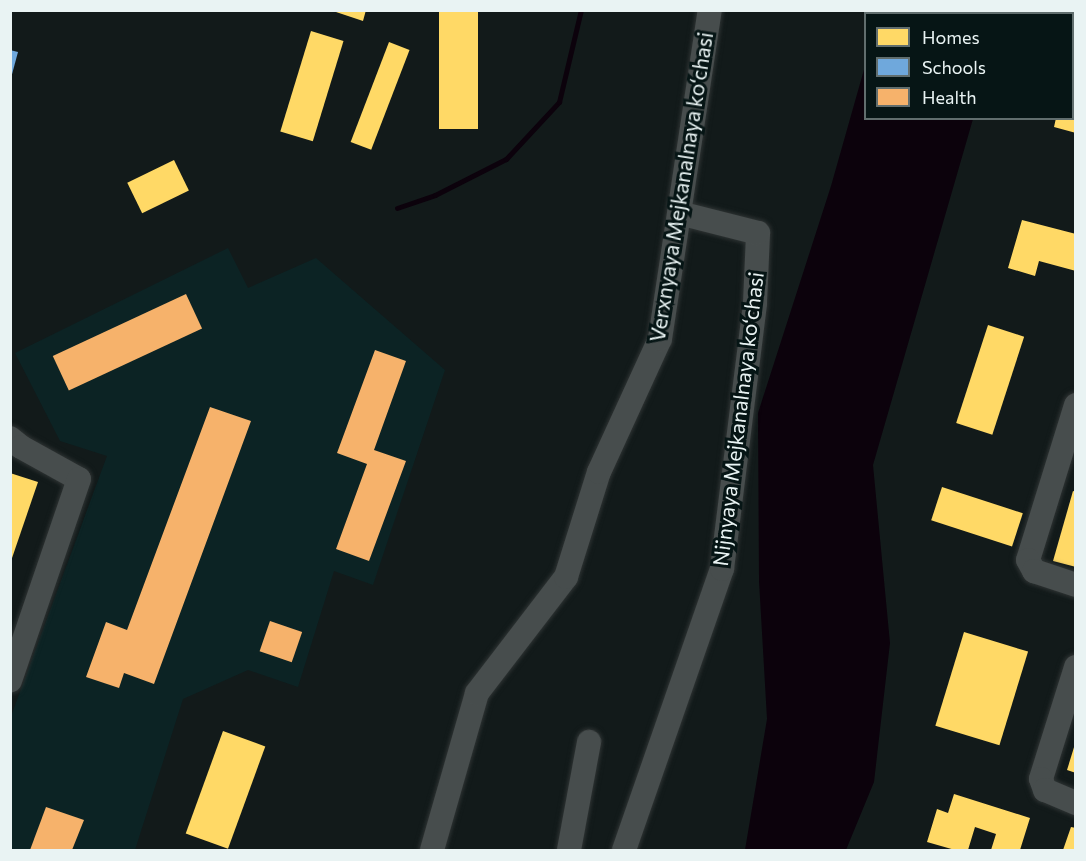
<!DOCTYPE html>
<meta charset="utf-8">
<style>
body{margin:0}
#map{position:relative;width:1086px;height:861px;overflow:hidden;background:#121a1a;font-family:Commissioner,sans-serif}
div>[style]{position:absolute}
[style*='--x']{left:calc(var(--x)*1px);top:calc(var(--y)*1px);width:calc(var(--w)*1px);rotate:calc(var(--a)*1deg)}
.built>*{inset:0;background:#0c2324}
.water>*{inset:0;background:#0c020c}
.homes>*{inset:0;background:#ffd966;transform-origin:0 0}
.schools>*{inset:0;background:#6fa8dc}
.health>*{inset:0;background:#f6b26b;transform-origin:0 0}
.stream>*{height:5px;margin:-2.5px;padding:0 2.5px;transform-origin:2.5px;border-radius:2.5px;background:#0c020c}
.roads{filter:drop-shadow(0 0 2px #2e3333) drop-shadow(0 0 2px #2e3333)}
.minor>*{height:24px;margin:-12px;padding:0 12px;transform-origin:12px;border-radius:12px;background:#474d4d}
span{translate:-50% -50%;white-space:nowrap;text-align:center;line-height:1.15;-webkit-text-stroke:6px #061515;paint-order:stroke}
.street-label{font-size:21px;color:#e9f3f3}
.frame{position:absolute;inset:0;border:12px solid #e9f3f3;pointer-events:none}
.legend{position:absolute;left:864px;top:12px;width:210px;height:108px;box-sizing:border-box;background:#061515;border:2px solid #616e6e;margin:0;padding:8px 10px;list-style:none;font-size:18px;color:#e9f3f3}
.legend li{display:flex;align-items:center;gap:12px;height:30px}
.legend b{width:30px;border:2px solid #616e6e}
</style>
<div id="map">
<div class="built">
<i style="clip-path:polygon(228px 248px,248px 288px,316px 258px,445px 370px,373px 585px,334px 571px,298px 687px,248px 670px,183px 699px,135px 850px,11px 850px,10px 719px,107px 456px,60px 441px,15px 353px)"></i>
</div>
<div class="water">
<i style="clip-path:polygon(884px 10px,1005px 10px,1005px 11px,1004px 14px,883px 13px)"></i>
<i style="clip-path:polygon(865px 66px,866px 118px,973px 119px,873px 465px,890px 643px,874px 782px,846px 850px,745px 850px,767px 719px,759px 581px,758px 413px,831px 186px)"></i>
</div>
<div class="homes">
<i style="clip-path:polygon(330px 10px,366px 10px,363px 21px)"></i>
<i style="left:439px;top:10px;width:39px;height:119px"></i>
<i style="left:311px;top:31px;width:34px;height:105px;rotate:17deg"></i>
<i style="left:389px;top:42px;width:22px;height:107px;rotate:21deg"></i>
<i style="clip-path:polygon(1076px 56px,1076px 133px,1054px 127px,1056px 118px,1072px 118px,1072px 64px)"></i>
<i style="left:174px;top:160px;width:34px;height:52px;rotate:64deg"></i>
<i style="clip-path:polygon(1022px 220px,1076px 234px,1076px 271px,1039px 261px,1035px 276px,1008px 268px)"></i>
<i style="left:988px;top:325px;width:38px;height:103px;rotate:18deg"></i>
<i style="clip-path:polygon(10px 473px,38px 482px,11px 561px,10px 561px)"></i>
<i style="left:942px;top:487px;width:85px;height:35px;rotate:18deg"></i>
<i style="clip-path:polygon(1073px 491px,1076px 492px,1076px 567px,1053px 561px)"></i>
<i style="left:964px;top:632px;width:67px;height:98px;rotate:17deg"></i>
<i style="left:223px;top:731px;width:45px;height:109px;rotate:20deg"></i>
<i style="clip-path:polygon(1075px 744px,1076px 744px,1076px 773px,1067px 770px)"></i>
<i style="clip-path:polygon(954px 794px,1030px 818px,1020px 850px,991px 850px,996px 834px,975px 827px,968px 850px,955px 850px,927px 842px,937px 809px,948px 813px)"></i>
<i style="clip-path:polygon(1071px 827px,1076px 828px,1076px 850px,1063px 850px)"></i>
</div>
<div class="schools">
<i style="clip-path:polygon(10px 50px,18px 52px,11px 78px,10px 78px)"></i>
</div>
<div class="health">
<i style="left:186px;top:294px;width:38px;height:147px;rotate:65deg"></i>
<i style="clip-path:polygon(375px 350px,406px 361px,374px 450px,406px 461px,369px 561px,336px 549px,367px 464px,337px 453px)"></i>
<i style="clip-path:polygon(210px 407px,251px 421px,154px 684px,124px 673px,119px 688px,86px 677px,106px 622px,127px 630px)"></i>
<i style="left:270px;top:621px;width:34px;height:32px;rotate:19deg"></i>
<i style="clip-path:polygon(46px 807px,84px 820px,72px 850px,30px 850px)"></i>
</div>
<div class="stream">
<i style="--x:397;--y:208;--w:40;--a:-18.9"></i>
<i style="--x:435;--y:195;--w:80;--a:-26.9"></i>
<i style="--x:506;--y:159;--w:78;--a:-47.1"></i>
<i style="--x:559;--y:102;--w:95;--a:-76.6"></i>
</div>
<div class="roads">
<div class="minor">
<i style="--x:1076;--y:405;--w:162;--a:107.2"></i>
<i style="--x:1028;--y:560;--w:13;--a:61"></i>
<i style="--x:1034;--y:571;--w:44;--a:18.4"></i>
<i style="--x:10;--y:438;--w:14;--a:39"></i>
<i style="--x:21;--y:447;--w:66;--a:28.9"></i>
<i style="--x:79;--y:479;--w:213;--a:108.9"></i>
<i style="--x:1076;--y:667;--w:117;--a:107.4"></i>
<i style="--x:1041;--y:779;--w:12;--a:70"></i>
<i style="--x:1045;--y:790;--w:34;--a:23"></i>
<i style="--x:432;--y:850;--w:163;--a:-74"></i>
<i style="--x:477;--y:693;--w:146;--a:-52.5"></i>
<i style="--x:566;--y:577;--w:110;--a:-72.6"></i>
<i style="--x:599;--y:472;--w:146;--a:-65.4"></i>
<i style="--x:660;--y:339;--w:333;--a:-81.4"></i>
<i style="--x:569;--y:850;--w:110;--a:-79.5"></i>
<i style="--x:624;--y:850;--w:298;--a:-70.8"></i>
<i style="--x:722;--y:569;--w:268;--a:-82.9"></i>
<i style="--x:755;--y:303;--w:70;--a:-87.5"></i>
<i style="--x:758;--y:233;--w:81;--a:-165.8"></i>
</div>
</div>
<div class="street-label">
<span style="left:681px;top:187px;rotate:-81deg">Verxnyaya Mejkanalnaya ko‘chasi</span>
<span style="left:738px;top:419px;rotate:-83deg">Nijnyaya Mejkanalnaya ko‘chasi</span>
</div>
<div class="frame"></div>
<ul class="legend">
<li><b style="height:16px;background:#ffd966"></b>Homes</li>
<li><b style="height:16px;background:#6fa8dc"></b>Schools</li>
<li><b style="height:16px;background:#f6b26b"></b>Health</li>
</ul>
</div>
